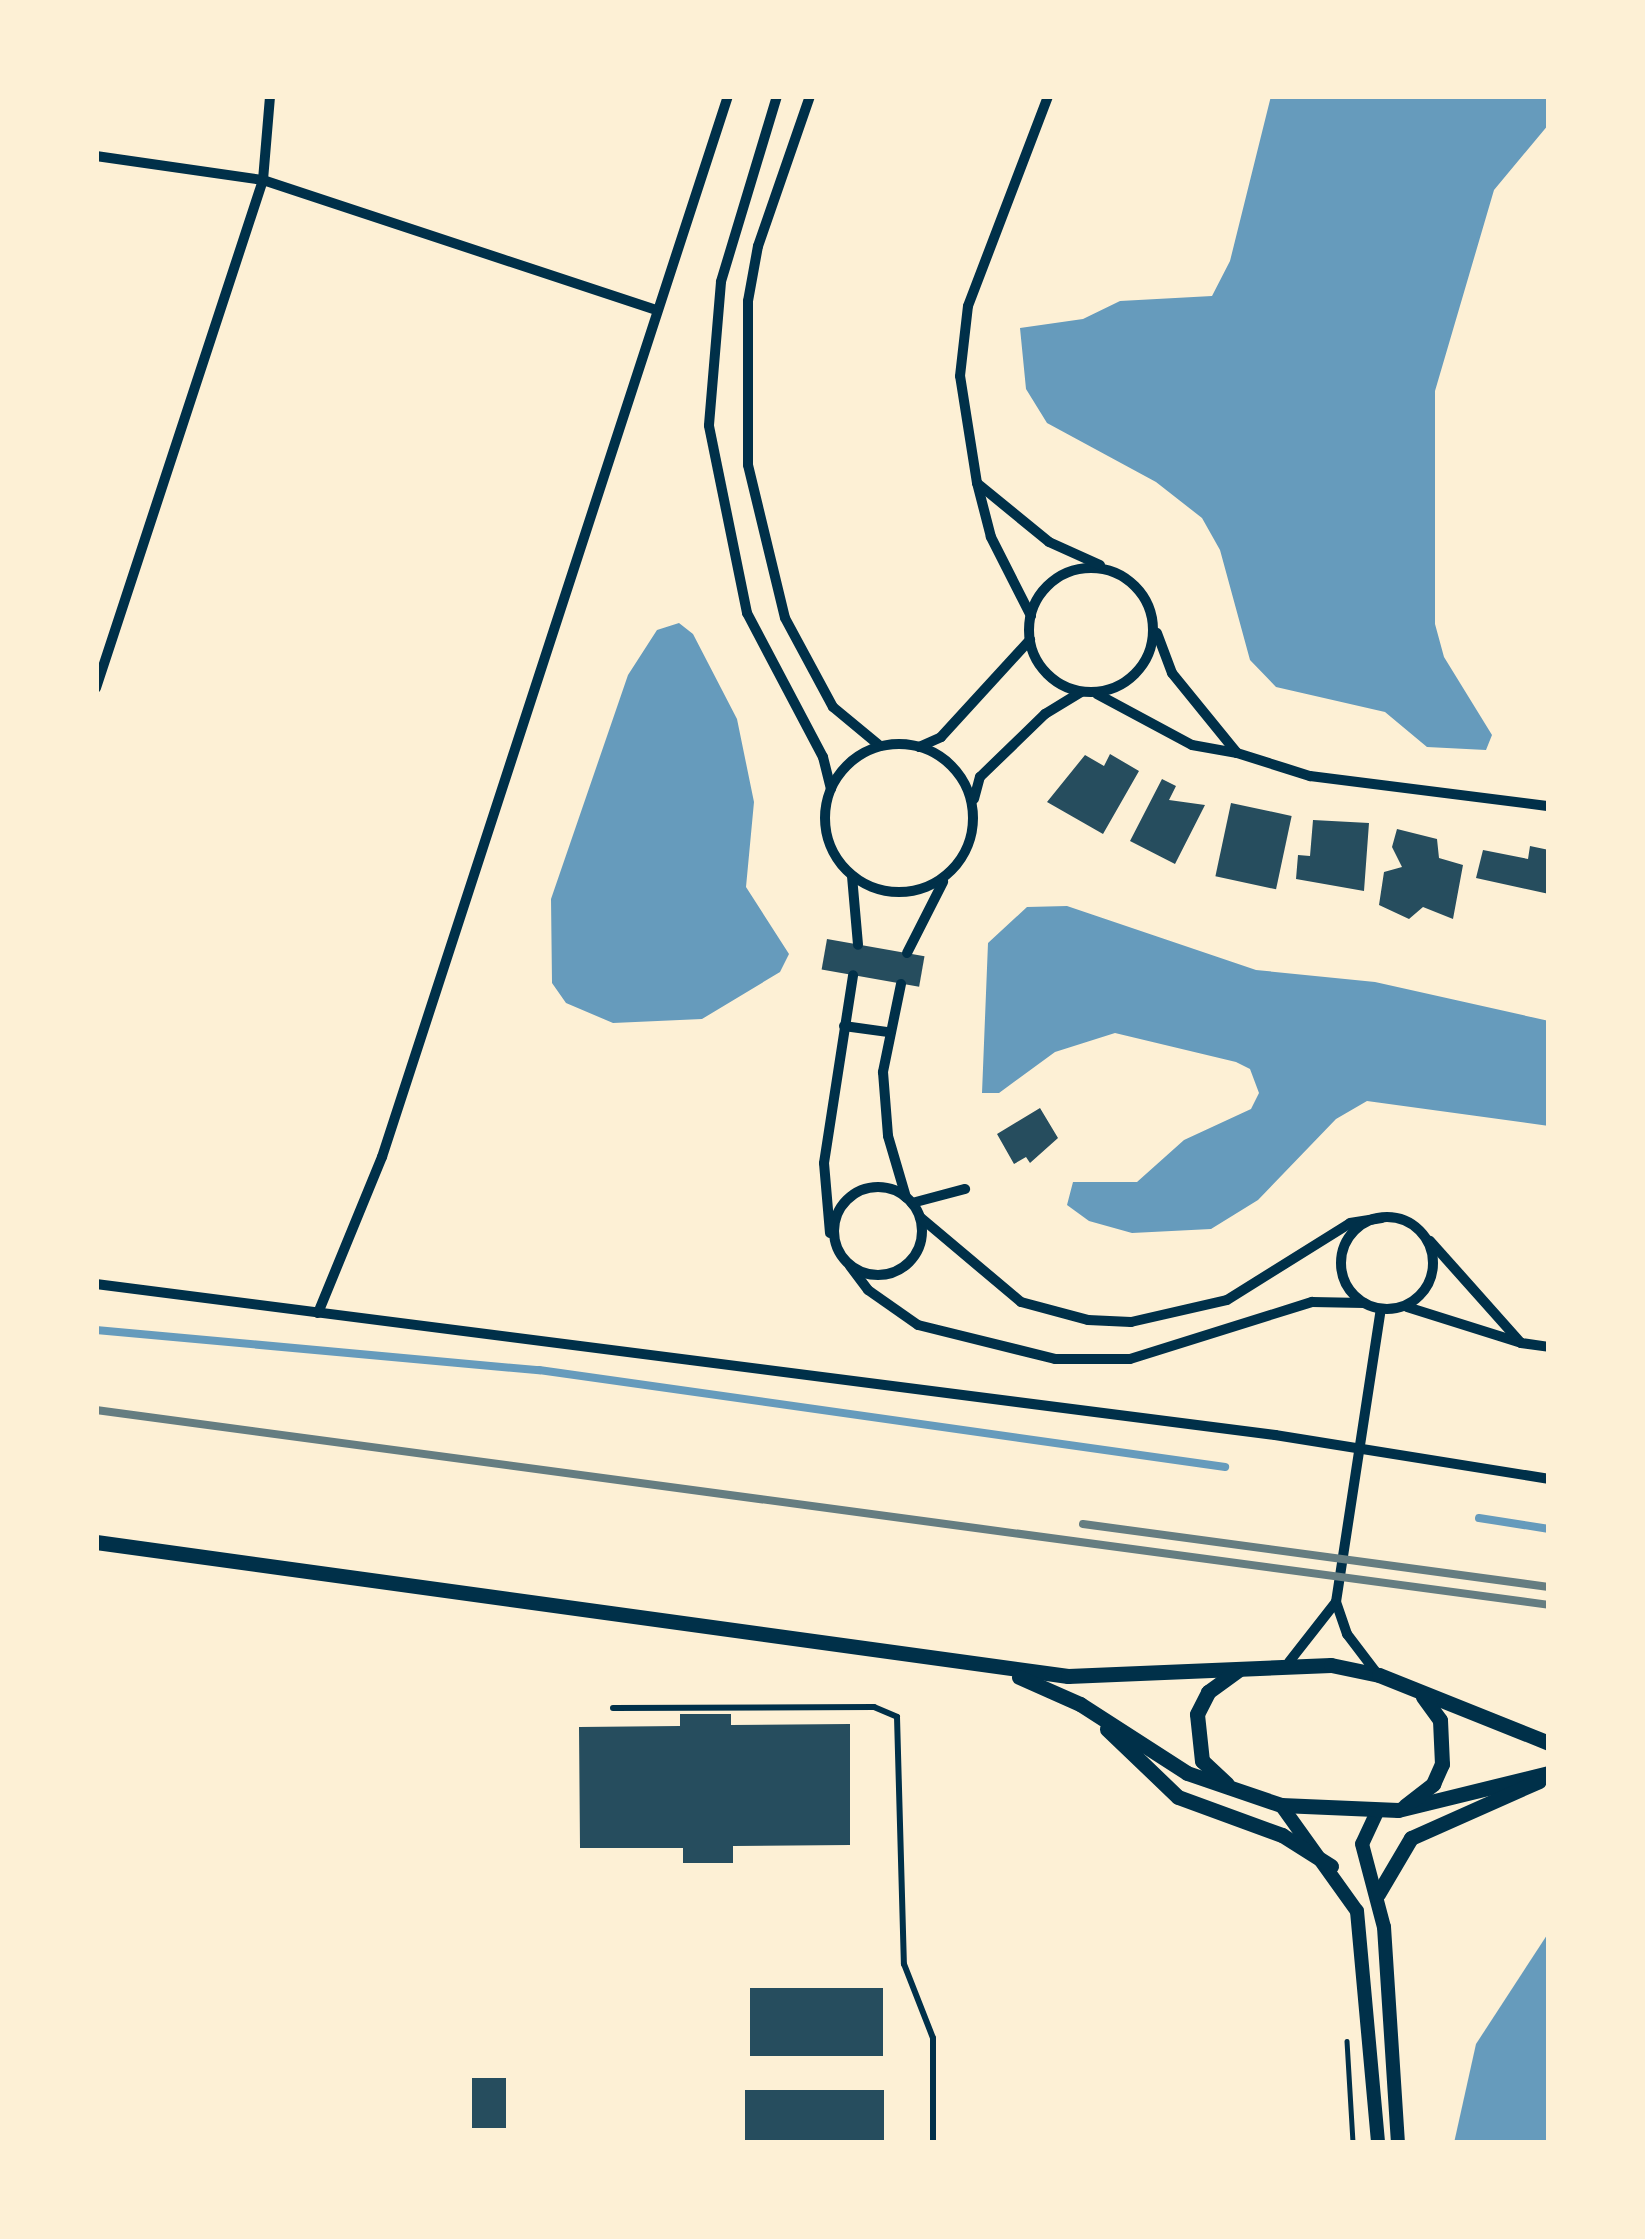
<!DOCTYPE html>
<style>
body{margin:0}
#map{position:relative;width:1645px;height:2239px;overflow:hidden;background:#fdf0d5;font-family:"IBM Plex Serif",serif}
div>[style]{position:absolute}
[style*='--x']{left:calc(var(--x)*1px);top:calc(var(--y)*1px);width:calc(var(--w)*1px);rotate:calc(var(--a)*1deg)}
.water>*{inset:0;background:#669bbc}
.stream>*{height:8px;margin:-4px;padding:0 4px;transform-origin:4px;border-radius:4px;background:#669bbc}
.building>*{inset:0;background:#264d5e;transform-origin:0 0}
.path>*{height:4.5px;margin:-2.25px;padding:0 2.25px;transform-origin:2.25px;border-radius:2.25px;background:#003049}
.service>*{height:6px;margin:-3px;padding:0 3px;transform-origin:3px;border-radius:3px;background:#003049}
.minor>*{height:10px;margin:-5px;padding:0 5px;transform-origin:5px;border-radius:5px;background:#003049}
.minor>.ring{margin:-5px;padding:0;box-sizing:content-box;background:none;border:10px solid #003049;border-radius:50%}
.tertiary>*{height:14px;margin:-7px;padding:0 7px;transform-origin:7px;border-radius:7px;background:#003049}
.secondary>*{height:15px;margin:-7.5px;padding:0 7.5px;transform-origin:7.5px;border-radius:7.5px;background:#003049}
.rail>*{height:8px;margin:-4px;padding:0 4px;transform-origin:4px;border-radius:4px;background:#657d81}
span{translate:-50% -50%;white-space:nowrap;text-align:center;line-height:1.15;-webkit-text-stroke:12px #fdf0d5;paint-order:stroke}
.frame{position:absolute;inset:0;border:99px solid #fdf0d5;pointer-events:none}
</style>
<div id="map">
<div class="water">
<i style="clip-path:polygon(1271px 96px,1549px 96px,1549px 124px,1494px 190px,1435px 391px,1435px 624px,1444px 657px,1492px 735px,1486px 750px,1427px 747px,1385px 712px,1276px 687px,1250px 660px,1220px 550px,1202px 518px,1156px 482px,1047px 423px,1026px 389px,1020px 328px,1083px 319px,1120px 301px,1212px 296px,1230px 261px)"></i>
<i style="clip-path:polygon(679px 623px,693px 634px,737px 719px,754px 802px,746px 887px,789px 954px,780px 972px,702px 1019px,613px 1023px,566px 1003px,552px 983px,551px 899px,628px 675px,657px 630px)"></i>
<i style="clip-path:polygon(1067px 906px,1256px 970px,1375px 982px,1549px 1021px,1549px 1126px,1367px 1101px,1336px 1119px,1258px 1200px,1211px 1229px,1132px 1233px,1089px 1221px,1067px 1205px,1073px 1182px,1137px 1182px,1184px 1140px,1251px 1109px,1259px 1093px,1250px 1069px,1236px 1062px,1115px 1033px,1055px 1052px,999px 1093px,982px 1093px,988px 943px,1027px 907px)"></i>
<i style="clip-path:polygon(1549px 1932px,1546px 2143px,1454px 2143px,1476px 2044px)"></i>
</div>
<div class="stream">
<i style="--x:96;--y:1330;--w:445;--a:5.2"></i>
<i style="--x:539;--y:1370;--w:693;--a:8.05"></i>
<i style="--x:1479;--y:1518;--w:71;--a:8.9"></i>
</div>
<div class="building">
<i style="clip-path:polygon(1110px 754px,1139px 771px,1103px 834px,1047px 802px,1085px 755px,1104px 766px)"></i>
<i style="clip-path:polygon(1162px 779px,1176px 786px,1169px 800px,1205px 805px,1175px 864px,1130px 841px)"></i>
<i style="left:1231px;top:803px;width:62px;height:75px;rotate:12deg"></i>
<i style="clip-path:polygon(1313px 820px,1369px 823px,1364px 891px,1296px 879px,1298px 855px,1310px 856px)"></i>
<i style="clip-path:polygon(1397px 829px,1437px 839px,1439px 858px,1463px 865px,1453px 919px,1423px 907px,1409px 919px,1379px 905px,1384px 872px,1402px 867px,1392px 847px)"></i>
<i style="clip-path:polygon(1530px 846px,1549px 850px,1549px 894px,1476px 878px,1483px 850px,1528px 859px)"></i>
<i style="left:827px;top:939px;width:99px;height:31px;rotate:10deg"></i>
<i style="clip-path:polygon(1040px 1108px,1058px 1138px,1030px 1163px,1026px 1157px,1014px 1164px,997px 1134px)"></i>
<i style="clip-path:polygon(680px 1714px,731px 1714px,731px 1725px,850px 1724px,850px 1845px,733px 1846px,733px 1863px,683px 1863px,683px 1848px,580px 1848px,579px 1727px,680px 1726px)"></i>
<i style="left:883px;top:1988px;width:68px;height:133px;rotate:90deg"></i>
<i style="left:506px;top:2078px;width:50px;height:34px;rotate:90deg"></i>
<i style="left:745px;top:2090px;width:139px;height:53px"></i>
</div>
<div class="path">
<i style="--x:1347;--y:2041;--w:102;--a:86.6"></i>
</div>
<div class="service">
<i style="--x:613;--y:1708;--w:261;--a:-0.2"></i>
<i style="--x:874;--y:1707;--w:25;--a:23"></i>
<i style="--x:897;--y:1717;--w:247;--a:88.4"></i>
<i style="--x:904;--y:1964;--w:79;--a:68.6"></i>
<i style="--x:933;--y:2038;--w:105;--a:90"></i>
</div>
<div class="minor">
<i style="--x:777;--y:96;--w:194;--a:106.8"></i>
<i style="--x:721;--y:282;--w:144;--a:94.8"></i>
<i style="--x:709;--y:426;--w:191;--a:78.5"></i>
<i style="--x:747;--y:613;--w:163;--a:62.2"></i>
<i style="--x:823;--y:757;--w:33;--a:76"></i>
<i style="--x:810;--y:96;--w:159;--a:109.1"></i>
<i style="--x:758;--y:246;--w:56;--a:100.3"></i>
<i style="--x:748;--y:301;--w:164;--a:90"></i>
<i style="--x:748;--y:465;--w:157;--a:76.4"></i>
<i style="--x:785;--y:618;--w:101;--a:61.7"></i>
<i style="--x:833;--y:707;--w:61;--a:39.7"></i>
<i style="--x:96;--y:156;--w:169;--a:8.2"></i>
<i style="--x:263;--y:180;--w:415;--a:18.3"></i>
<i style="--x:977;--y:483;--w:108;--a:-99"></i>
<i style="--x:960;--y:376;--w:70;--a:-83.5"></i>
<i style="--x:968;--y:306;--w:225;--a:-69.1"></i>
<i class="ring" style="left:1029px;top:568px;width:114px;height:114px"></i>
<i style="--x:1031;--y:616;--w:89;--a:-116.9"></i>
<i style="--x:991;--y:537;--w:56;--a:-104.5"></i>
<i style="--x:977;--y:483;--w:93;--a:39.3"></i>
<i style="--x:1049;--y:542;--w:56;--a:24.3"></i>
<i style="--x:96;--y:688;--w:535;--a:-71.8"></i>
<i style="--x:263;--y:180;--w:84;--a:-85.2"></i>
<i style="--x:1097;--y:694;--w:108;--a:28.2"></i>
<i style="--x:1192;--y:745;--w:46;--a:10.1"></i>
<i style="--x:1237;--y:753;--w:103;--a:-129.1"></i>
<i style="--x:1172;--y:673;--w:43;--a:-110.6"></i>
<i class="ring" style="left:825px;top:744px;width:138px;height:138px"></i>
<i style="--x:919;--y:747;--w:24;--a:-24"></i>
<i style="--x:941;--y:737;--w:132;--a:-47.5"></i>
<i style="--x:1237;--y:753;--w:77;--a:17.5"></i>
<i style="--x:1310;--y:776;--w:241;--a:7.2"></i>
<i style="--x:974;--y:799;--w:23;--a:-75"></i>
<i style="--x:980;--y:777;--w:91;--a:-44.1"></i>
<i style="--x:1045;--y:714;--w:42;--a:-31.4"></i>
<i style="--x:852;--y:876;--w:69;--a:85"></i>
<i style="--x:907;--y:953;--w:80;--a:-63.1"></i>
<i style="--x:901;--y:984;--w:90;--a:101.6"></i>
<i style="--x:883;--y:1072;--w:64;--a:85.5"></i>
<i style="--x:888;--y:1136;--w:64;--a:73.6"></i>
<i style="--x:844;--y:1026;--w:43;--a:7.9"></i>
<i class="ring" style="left:834px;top:1187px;width:78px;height:78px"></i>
<i style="--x:912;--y:1203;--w:55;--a:-14.8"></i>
<i style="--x:920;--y:1217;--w:132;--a:40.1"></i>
<i style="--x:1021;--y:1302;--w:69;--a:15"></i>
<i style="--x:1088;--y:1320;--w:43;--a:2.7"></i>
<i style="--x:1131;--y:1322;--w:98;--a:-12.9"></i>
<i style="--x:1227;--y:1300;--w:145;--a:-32"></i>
<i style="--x:1350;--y:1223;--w:32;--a:-9"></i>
<i class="ring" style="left:1341px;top:1217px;width:82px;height:82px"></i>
<i style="--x:830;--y:1233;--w:70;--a:-94.9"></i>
<i style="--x:824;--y:1163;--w:190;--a:-81.2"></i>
<i style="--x:850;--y:1266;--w:30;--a:53"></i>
<i style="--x:868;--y:1290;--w:61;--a:35"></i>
<i style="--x:918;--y:1325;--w:141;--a:13.9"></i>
<i style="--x:1055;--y:1359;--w:75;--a:0"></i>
<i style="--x:1130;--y:1359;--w:191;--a:-17.4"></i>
<i style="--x:1312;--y:1302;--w:52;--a:1.1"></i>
<i style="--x:96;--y:1284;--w:1189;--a:7.3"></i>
<i style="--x:1275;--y:1435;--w:278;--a:9.1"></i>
<i style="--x:1407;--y:1307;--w:120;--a:17.5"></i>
<i style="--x:1521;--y:1343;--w:137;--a:-131.7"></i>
<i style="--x:318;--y:1313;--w:169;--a:-67.7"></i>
<i style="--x:382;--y:1157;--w:1116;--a:-71.94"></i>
<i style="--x:1521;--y:1343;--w:28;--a:8"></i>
<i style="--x:1336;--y:1602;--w:34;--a:71"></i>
<i style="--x:1347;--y:1634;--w:48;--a:52.7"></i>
<i style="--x:1289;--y:1662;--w:76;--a:-51.9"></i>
<i style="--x:1336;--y:1602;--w:296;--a:-81.3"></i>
</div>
<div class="tertiary">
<i style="--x:1281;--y:1805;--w:130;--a:54.4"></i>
<i style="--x:1357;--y:1911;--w:233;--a:84.8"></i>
<i style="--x:1377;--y:1812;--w:35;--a:115"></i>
<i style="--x:1362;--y:1844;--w:86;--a:75.2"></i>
<i style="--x:1384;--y:1927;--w:216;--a:86.3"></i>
</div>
<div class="secondary">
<i style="--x:96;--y:1542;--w:981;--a:7.85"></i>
<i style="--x:1068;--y:1676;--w:263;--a:-2.4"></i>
<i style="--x:1331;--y:1665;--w:49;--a:11.8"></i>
<i style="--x:1379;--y:1675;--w:183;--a:21.8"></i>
<i style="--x:1019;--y:1677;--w:67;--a:23.9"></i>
<i style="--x:1080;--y:1704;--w:127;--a:32.8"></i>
<i style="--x:1187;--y:1773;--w:99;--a:18.8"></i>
<i style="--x:1281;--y:1805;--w:117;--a:2.4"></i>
<i style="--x:1398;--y:1810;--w:155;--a:-13.8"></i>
<i style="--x:1107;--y:1729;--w:98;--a:43.8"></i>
<i style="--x:1178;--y:1797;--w:111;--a:20.1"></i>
<i style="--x:1282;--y:1835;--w:58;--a:32.3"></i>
<i style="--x:1227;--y:1784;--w:34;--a:-137"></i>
<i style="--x:1202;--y:1761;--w:47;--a:-96.1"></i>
<i style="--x:1197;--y:1714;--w:25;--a:-63"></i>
<i style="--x:1208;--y:1692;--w:37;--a:-36"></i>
<i style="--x:1405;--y:1806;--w:36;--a:-38"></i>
<i style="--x:1433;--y:1784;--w:22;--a:-66"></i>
<i style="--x:1442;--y:1764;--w:44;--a:-92.6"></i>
<i style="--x:1440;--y:1720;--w:29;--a:-126"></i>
<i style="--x:1378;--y:1894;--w:65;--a:-59.5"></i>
<i style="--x:1411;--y:1838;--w:140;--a:-24"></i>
</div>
<div class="rail">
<i style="--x:96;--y:1410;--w:1466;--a:7.64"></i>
<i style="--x:1083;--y:1524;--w:470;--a:7.7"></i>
</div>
<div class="frame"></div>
</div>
